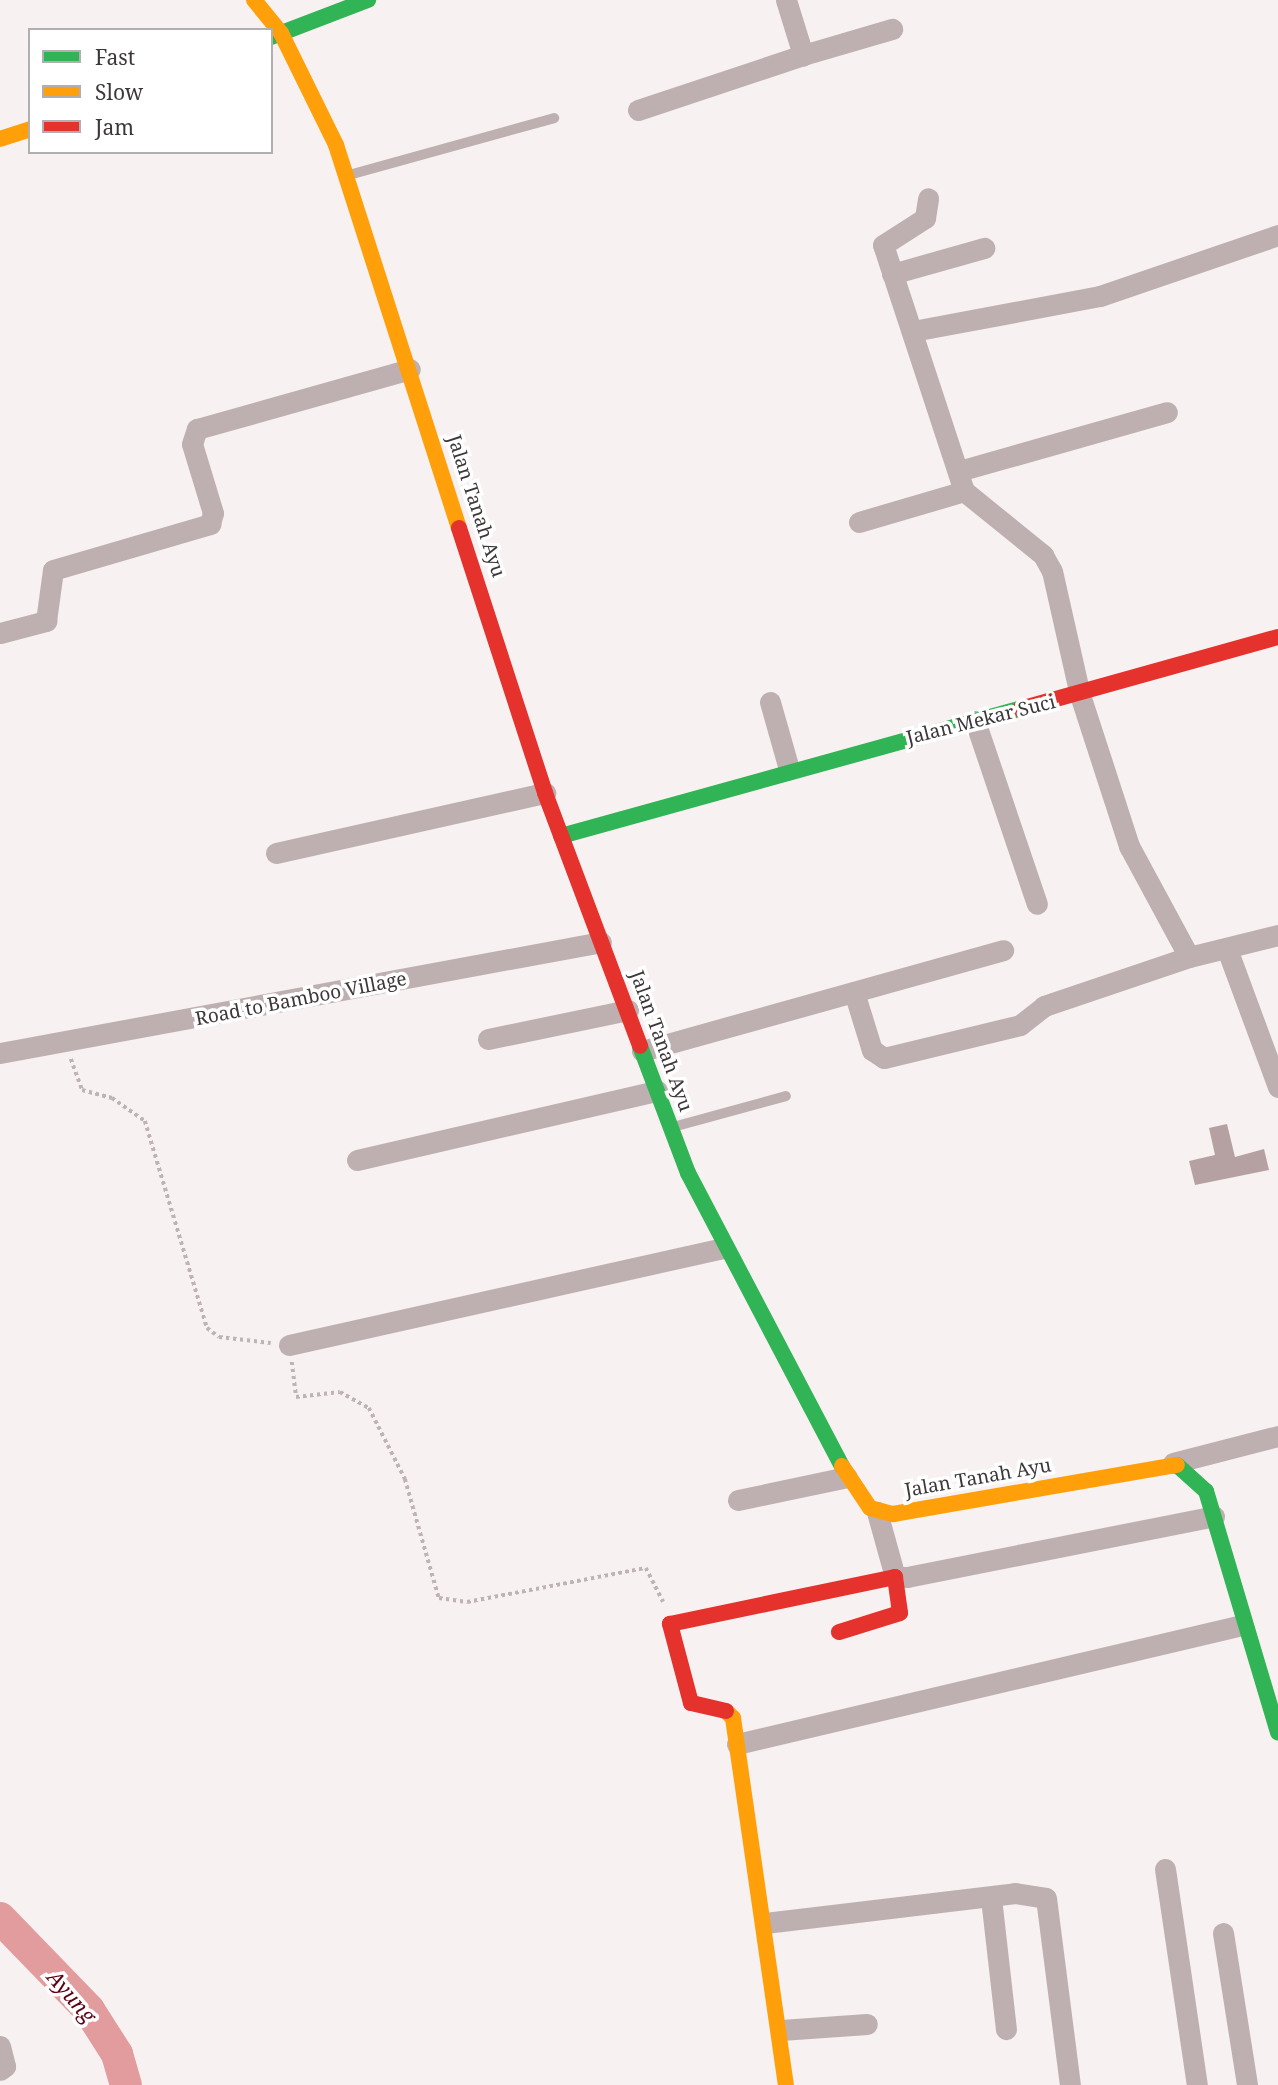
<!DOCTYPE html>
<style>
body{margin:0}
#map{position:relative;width:1278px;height:2085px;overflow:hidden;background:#f7f1f1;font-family:"Noto Serif",serif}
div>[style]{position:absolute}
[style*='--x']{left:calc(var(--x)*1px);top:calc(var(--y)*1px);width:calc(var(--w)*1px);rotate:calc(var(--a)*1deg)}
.river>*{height:32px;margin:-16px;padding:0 16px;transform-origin:16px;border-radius:16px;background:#e39c9e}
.building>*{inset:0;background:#b6a1a2}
.path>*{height:3.5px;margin-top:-1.75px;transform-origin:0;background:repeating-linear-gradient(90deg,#bdb4b3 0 3.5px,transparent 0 7px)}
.lane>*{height:10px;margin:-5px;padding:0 5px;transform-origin:5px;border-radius:5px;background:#beb0b0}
.street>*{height:21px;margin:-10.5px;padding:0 10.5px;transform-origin:10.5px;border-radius:10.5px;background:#beb0b0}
.fast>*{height:16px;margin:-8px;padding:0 8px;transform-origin:8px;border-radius:8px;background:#30b455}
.slow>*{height:16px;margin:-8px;padding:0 8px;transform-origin:8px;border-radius:8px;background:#ff9f0a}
.jam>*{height:16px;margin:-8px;padding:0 8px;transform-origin:8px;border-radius:8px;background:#e5322d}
span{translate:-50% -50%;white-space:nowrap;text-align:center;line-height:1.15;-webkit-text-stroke:7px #fff;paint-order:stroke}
.street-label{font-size:19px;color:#3d3838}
.water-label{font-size:21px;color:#5d0013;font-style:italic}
.legend{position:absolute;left:28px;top:28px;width:245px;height:126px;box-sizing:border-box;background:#fff;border:2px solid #b1afaf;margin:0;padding:9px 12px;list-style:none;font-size:21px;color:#3d3838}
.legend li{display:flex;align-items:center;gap:14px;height:35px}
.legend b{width:35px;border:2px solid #b1afaf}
</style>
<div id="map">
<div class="river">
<i style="--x:0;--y:1918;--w:128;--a:45.9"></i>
<i style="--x:89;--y:2010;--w:52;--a:57.5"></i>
<i style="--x:117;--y:2054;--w:32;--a:74"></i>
</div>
<div class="building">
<i style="clip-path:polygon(1227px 1124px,1235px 1157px,1264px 1149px,1269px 1170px,1195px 1185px,1189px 1161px,1215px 1155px,1209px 1128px)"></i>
</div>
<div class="path">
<i style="--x:71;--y:1059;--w:33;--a:70"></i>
<i style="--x:82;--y:1090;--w:31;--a:15"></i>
<i style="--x:112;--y:1098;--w:40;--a:34.9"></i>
<i style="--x:145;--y:1121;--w:216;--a:73.3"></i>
<i style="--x:207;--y:1328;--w:15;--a:37"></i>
<i style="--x:219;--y:1337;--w:52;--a:6.6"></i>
<i style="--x:292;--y:1362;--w:35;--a:83"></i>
<i style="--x:296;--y:1397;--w:44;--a:-6.5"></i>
<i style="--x:340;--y:1392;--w:33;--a:29"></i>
<i style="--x:369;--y:1408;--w:80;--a:63.1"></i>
<i style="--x:405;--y:1479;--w:124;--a:74.1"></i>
<i style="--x:439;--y:1598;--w:28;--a:8"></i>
<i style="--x:467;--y:1602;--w:182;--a:-10.8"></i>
<i style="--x:646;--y:1568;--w:38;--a:63"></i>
</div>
<div class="lane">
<i style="--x:349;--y:175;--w:213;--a:-15.5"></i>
<i style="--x:673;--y:1127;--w:117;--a:-15.3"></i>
</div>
<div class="street">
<i style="--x:786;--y:0;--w:58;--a:72.8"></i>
<i style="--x:803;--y:55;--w:93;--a:-16.3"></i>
<i style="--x:638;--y:110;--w:174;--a:-18.4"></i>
<i style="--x:892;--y:274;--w:96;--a:-15.8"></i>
<i style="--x:913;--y:331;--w:190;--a:-10.6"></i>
<i style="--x:1100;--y:296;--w:188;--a:-18.9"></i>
<i style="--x:959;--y:471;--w:216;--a:-15.8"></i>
<i style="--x:964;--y:491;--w:102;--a:39"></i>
<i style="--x:1043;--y:555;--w:18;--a:61"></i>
<i style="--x:1052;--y:571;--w:127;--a:77.3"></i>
<i style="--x:1080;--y:695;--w:159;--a:72"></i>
<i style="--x:1129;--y:846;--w:126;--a:61.6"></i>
<i style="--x:1189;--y:957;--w:92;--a:-13.9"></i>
<i style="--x:859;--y:522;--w:109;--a:-16.4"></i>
<i style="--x:964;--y:491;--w:259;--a:-108.2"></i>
<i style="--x:883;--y:245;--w:50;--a:-32.7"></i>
<i style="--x:925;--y:218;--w:20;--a:-81"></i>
<i style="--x:0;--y:633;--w:48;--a:-14.6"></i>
<i style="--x:46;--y:621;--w:51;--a:-82.2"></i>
<i style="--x:53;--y:570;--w:164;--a:-16.3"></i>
<i style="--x:210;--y:524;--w:11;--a:-75"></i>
<i style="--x:213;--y:513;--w:72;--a:-106.9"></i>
<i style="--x:192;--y:444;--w:16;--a:-72"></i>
<i style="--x:197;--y:429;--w:221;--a:-15.7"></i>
<i style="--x:770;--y:702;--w:70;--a:74.2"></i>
<i style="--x:975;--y:721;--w:193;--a:71.3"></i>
<i style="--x:276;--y:853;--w:276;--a:-12.6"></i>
<i style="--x:1227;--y:949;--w:147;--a:69.7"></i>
<i style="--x:854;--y:992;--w:61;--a:72.8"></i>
<i style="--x:872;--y:1050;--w:14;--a:34"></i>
<i style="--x:884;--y:1058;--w:140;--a:-13.6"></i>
<i style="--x:1020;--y:1025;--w:31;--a:-38"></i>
<i style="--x:1044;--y:1006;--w:153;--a:-18.7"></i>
<i style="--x:488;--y:1039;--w:143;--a:-11.7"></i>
<i style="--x:642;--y:1051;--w:375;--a:-15.6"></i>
<i style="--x:0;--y:1053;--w:611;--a:-10.46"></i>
<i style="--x:357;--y:1160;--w:308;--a:-13"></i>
<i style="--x:289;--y:1345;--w:444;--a:-12.6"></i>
<i style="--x:1173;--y:1463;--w:108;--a:-14.4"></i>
<i style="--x:738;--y:1500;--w:111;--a:-11.9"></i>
<i style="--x:877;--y:1512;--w:67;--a:74.5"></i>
<i style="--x:895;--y:1577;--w:12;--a:0"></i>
<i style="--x:907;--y:1577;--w:313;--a:-11.2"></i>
<i style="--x:737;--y:1744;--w:519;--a:-13.26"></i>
<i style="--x:1165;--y:1869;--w:218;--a:81.6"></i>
<i style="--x:991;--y:1898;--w:132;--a:83.5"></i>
<i style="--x:765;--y:1923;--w:252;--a:-6.8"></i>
<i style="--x:1015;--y:1893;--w:31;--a:9"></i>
<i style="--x:1046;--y:1898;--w:189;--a:82.7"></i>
<i style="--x:1223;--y:1933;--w:154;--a:81"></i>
<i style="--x:781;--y:2030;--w:86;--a:-4"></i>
<i style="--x:0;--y:2046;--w:21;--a:76"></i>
<i style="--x:5;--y:2066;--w:6;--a:141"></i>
</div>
<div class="fast">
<i style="--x:271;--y:37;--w:104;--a:-20.9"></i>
<i style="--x:561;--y:836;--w:476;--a:-15.5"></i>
<i style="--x:640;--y:1046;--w:136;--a:69.3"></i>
<i style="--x:688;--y:1173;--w:331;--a:62.3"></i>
<i style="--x:1177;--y:1465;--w:39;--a:42"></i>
<i style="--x:1206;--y:1491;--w:252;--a:73.4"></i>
</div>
<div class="slow">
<i style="--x:254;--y:0;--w:43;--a:50.7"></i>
<i style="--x:281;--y:33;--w:125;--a:63.8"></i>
<i style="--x:336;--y:145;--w:402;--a:72.2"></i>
<i style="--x:0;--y:139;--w:32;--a:-18"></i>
<i style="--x:842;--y:1466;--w:50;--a:56.3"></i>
<i style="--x:870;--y:1508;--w:24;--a:15"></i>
<i style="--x:893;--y:1514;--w:288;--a:-9.8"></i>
<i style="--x:726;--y:1711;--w:10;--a:45"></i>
<i style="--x:733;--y:1718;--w:371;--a:81.8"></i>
</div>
<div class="jam">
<i style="--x:459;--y:528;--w:279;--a:72"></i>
<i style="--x:545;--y:793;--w:270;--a:69.4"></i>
<i style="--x:1020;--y:709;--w:268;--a:-15.6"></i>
<i style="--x:726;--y:1711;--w:36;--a:-167"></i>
<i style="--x:691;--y:1703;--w:82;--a:-104.9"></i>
<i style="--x:670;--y:1624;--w:230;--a:-11.8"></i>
<i style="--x:895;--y:1577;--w:36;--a:82"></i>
<i style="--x:900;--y:1613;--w:64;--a:162.7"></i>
</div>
<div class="street-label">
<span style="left:476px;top:506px;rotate:72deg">Jalan Tanah Ayu</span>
<span style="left:981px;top:720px;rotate:-14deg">Jalan Mekar Suci</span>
<span style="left:301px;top:999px;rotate:-11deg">Road to Bamboo Village</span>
<span style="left:661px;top:1041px;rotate:70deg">Jalan Tanah Ayu</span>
<span style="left:978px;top:1478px;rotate:-10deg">Jalan Tanah Ayu</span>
</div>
<div class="water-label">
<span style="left:72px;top:1996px;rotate:49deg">Ayung</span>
</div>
<ul class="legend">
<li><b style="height:9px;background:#30b455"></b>Fast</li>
<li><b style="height:9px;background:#ff9f0a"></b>Slow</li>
<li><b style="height:9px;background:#e5322d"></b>Jam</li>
</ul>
</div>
